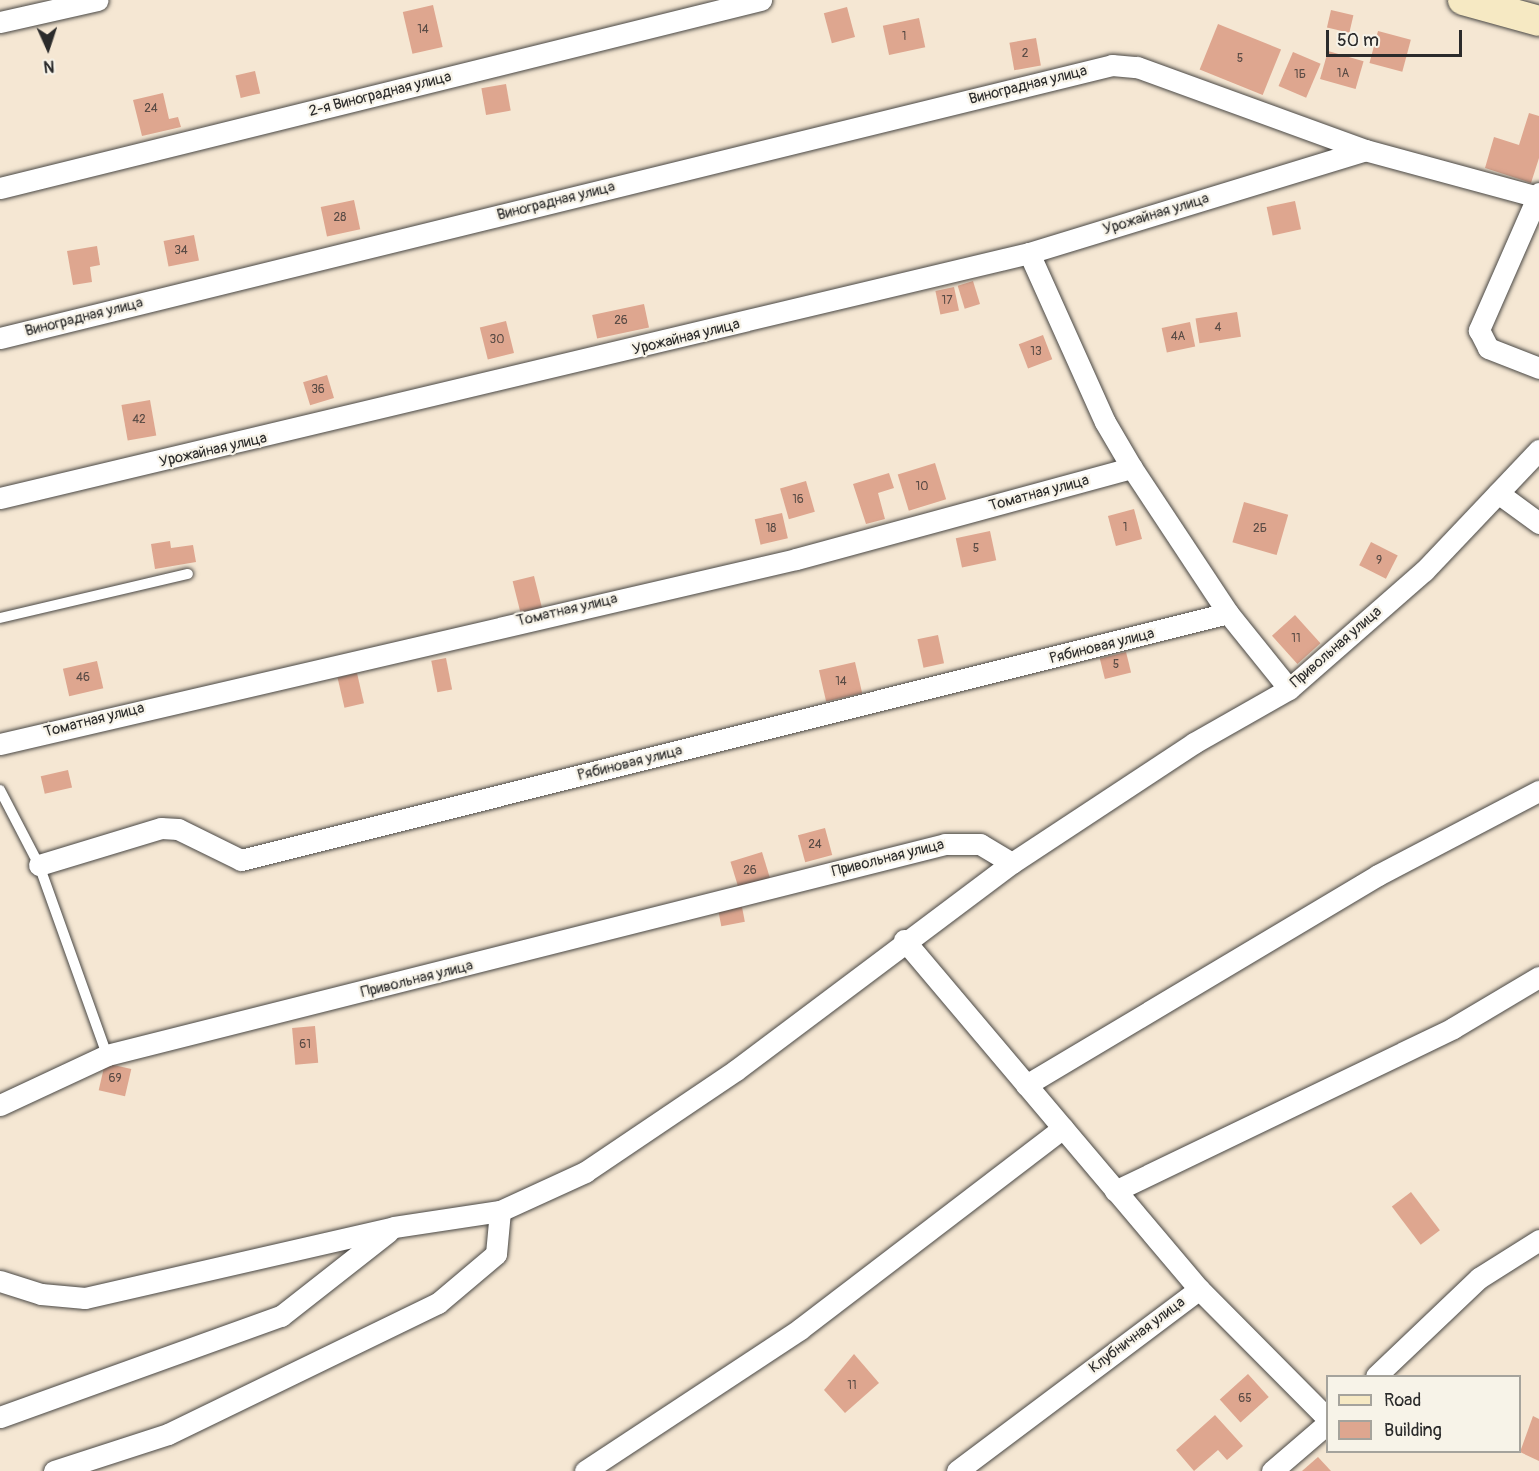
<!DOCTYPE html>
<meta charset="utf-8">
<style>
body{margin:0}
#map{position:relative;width:1539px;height:1471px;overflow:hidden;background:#f5e7d3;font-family:Pangolin,sans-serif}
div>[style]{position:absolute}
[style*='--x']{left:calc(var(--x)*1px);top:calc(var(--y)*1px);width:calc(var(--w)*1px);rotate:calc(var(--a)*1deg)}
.building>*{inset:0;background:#dea68f;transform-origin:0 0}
.roads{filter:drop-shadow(0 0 2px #494744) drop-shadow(0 0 2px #494744)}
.service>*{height:10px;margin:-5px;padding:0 5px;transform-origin:5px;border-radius:5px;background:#fff}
.minor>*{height:21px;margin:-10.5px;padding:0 10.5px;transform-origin:10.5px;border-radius:10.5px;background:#fff}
.secondary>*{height:30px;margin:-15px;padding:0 15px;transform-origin:15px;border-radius:15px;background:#f6e9c3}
span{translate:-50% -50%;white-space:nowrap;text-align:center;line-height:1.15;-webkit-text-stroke:4.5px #f7f3e8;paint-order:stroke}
.number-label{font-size:12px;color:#584a44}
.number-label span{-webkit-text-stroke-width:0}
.street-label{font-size:15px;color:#2b2b2b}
.legend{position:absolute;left:1326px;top:1375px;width:195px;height:78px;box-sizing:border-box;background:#f7f3e8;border:2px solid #a5a39c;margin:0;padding:8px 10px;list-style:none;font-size:18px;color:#2b2b2b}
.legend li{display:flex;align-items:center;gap:12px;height:30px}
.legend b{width:30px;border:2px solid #a5a39c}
.north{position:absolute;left:18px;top:18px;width:60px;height:60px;-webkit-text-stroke:4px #f7f3e8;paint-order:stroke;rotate:177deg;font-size:16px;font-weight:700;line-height:24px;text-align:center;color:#2b2b2b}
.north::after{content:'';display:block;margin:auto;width:21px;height:27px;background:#2b2b2b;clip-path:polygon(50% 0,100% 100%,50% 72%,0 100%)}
.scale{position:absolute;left:1326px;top:30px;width:136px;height:27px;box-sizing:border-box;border:3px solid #2b2b2b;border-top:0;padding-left:8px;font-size:18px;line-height:21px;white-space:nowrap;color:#2b2b2b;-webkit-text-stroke:4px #f7f3e8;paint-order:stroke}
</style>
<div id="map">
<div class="building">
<i style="left:433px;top:5px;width:43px;height:31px;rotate:77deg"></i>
<i style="left:847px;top:7px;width:31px;height:24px;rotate:75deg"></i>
<i style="left:1331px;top:10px;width:23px;height:18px;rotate:13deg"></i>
<i style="left:919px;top:18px;width:30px;height:37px;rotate:78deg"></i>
<i style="left:1218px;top:24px;width:68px;height:49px;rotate:22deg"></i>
<i style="left:1378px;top:31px;width:34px;height:33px;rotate:15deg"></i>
<i style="left:1036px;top:38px;width:28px;height:27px;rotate:80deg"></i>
<i style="left:1328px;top:51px;width:37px;height:29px;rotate:16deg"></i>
<i style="left:1293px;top:52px;width:30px;height:37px;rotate:23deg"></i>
<i style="left:255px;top:71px;width:23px;height:20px;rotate:77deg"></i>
<i style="left:506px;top:84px;width:27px;height:25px;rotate:80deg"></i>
<i style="clip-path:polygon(163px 93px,169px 119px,178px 117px,181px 127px,142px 136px,133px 100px)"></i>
<i style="clip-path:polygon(1529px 113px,1539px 116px,1539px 158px,1531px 183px,1485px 168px,1494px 137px,1519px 145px)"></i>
<i style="left:354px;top:200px;width:30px;height:34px;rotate:78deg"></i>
<i style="left:1295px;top:201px;width:29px;height:29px;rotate:78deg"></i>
<i style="left:194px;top:235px;width:26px;height:31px;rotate:79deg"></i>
<i style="clip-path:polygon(97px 246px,100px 265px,90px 267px,92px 282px,73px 285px,67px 251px)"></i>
<i style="left:973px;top:281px;width:24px;height:16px;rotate:73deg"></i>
<i style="left:954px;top:287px;width:24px;height:19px;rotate:78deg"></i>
<i style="left:644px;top:304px;width:24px;height:53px;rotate:78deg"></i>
<i style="left:1237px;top:312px;width:25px;height:42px;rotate:81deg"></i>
<i style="left:506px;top:321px;width:33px;height:27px;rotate:76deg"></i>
<i style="left:1190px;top:322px;width:25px;height:29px;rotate:78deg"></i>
<i style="left:1043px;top:335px;width:26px;height:26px;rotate:69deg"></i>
<i style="left:327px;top:375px;width:24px;height:25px;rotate:73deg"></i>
<i style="left:150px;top:400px;width:36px;height:29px;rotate:80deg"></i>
<i style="left:935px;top:463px;width:38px;height:39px;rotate:73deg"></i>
<i style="clip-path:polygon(889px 473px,894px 488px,878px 493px,885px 519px,866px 524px,853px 484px)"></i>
<i style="left:806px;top:481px;width:32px;height:27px;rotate:74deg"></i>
<i style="left:1244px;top:502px;width:46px;height:42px;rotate:16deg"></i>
<i style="left:1134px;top:509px;width:31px;height:27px;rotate:75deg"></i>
<i style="left:782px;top:513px;width:26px;height:28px;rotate:77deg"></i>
<i style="left:990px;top:531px;width:30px;height:35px;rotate:78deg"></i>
<i style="clip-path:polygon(170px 541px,171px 548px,193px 545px,196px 562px,155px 569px,151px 544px)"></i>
<i style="left:1371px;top:542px;width:30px;height:26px;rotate:27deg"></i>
<i style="left:534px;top:576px;width:33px;height:22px;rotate:76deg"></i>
<i style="left:1295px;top:615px;width:38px;height:31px;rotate:48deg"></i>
<i style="left:938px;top:635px;width:29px;height:21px;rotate:78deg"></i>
<i style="left:1126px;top:652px;width:21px;height:27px;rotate:76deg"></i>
<i style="left:446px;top:658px;width:32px;height:15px;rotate:79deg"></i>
<i style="left:97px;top:661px;width:28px;height:35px;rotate:77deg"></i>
<i style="left:855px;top:662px;width:32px;height:37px;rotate:77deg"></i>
<i style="left:357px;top:673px;width:31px;height:20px;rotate:77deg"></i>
<i style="left:68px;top:770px;width:18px;height:28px;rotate:77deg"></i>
<i style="left:825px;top:828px;width:28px;height:28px;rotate:75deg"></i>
<i style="left:762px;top:852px;width:30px;height:33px;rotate:73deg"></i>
<i style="left:742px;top:907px;width:15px;height:24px;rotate:79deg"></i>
<i style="left:315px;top:1026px;width:37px;height:23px;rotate:85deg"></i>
<i style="left:105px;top:1063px;width:27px;height:28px;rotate:13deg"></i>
<i style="left:1411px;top:1192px;width:48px;height:24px;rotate:53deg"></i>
<i style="clip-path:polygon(854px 1354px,879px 1383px,845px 1413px,824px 1390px)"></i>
<i style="left:1248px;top:1374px;width:31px;height:38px;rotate:48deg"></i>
<i style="clip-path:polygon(1215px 1415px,1243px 1446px,1227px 1460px,1218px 1450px,1194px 1471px,1176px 1450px)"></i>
<i style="clip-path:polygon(1533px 1416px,1539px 1419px,1539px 1461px,1520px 1452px)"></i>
<i style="clip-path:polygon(1318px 1457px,1331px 1471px,1302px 1471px)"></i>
</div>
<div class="roads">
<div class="service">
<i style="--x:0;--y:618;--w:193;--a:-13.2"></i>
<i style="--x:0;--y:790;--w:85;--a:62.5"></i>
<i style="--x:39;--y:865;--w:202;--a:70.3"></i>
</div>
<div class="minor">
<i style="--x:0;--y:22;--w:100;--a:-12.7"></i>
<i style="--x:0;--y:188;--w:784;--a:-13.88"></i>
<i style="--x:1539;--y:193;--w:150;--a:113.7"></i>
<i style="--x:1479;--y:330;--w:20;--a:63"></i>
<i style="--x:1488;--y:348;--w:55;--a:21.4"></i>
<i style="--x:1029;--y:253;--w:185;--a:65.8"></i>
<i style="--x:1105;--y:422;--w:53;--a:59.6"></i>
<i style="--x:1132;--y:468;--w:174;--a:56.5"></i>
<i style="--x:1228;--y:613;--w:97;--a:51.2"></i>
<i style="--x:0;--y:338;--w:1145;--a:-13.79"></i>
<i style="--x:1112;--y:65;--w:25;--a:5"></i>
<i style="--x:1137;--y:67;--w:243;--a:20"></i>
<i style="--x:1365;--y:150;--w:179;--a:15.2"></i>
<i style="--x:1498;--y:493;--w:51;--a:36.2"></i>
<i style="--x:0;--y:498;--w:1058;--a:-13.39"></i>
<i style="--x:1029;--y:253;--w:351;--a:-17"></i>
<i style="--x:0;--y:744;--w:817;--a:-13.08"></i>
<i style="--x:796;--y:559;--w:348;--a:-15.2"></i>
<i style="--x:39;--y:865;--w:127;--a:-16.9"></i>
<i style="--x:161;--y:828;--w:17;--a:3"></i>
<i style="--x:178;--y:829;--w:70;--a:26.2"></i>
<i style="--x:241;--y:860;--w:1017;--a:-14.05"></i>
<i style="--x:904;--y:940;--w:457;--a:49.8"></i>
<i style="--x:1026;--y:1085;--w:410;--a:-30.8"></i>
<i style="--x:1378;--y:875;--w:182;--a:-27.6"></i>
<i style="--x:0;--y:1105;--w:118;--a:-25"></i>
<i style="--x:107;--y:1055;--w:864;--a:-14.13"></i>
<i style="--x:945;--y:844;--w:35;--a:0"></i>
<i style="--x:980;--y:844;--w:37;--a:31"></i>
<i style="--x:1012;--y:863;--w:218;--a:-33.4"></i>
<i style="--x:1194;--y:743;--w:109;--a:-29.6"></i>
<i style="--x:1289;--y:689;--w:179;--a:-41.2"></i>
<i style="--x:1424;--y:571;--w:167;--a:-46.5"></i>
<i style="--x:1115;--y:1191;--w:375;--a:-25.7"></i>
<i style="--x:1453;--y:1028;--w:100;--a:-30.7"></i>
<i style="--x:0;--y:1281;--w:43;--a:17.6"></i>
<i style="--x:41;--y:1294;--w:44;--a:5.2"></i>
<i style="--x:85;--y:1298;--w:317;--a:-12.9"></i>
<i style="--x:394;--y:1227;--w:107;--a:-8.6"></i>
<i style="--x:500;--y:1211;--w:94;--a:-24.6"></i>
<i style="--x:585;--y:1172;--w:182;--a:-34"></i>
<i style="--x:736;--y:1070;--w:345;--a:-36.9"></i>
<i style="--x:1376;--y:1376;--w:142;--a:-43.6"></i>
<i style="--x:1479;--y:1278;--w:71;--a:-32.3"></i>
<i style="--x:0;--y:1417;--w:299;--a:-19.8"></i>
<i style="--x:281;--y:1316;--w:136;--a:-38.1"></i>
<i style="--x:54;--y:1471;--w:120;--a:-18"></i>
<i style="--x:168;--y:1434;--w:300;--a:-25.9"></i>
<i style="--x:438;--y:1303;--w:76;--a:-40.2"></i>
<i style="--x:496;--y:1254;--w:43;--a:-84.7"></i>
<i style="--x:585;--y:1471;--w:258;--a:-33.4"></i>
<i style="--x:800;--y:1329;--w:331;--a:-37.4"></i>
<i style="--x:957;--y:1471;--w:303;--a:-36.9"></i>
<i style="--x:1199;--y:1289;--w:183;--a:45.2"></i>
<i style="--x:1272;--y:1471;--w:74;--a:-40.6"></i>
</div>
<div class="secondary">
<i style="--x:1463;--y:0;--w:79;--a:15.4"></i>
</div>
</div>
<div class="number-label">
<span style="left:423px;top:30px">14</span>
<span style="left:904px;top:37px">1</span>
<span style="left:1025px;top:54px">2</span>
<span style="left:1240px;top:59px">5</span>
<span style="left:1343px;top:74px">1А</span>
<span style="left:1300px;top:75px">1Б</span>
<span style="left:151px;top:109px">24</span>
<span style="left:340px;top:218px">28</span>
<span style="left:181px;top:251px">34</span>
<span style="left:947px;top:301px">17</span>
<span style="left:621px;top:321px">26</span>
<span style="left:1218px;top:328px">4</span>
<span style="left:1178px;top:337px">4А</span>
<span style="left:497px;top:340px">30</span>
<span style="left:1036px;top:352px">13</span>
<span style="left:318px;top:390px">36</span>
<span style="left:139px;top:420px">42</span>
<span style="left:922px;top:487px">10</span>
<span style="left:798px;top:500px">16</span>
<span style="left:1125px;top:528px">1</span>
<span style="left:771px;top:529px">18</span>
<span style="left:1260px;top:529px">2Б</span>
<span style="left:976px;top:549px">5</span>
<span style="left:1379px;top:561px">9</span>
<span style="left:1296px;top:639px">11</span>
<span style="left:1116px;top:665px">5</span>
<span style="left:83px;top:678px">46</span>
<span style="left:841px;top:682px">14</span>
<span style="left:815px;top:845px">24</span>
<span style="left:750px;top:871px">26</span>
<span style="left:305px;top:1045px">61</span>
<span style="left:115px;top:1079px">69</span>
<span style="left:852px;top:1386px">11</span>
<span style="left:1245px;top:1399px">65</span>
</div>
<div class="street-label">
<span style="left:1028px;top:85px;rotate:-14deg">Виноградная улица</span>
<span style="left:380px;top:94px;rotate:-14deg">2-я Виноградная улица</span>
<span style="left:556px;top:201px;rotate:-14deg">Виноградная улица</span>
<span style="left:1156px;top:214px;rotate:-17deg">Урожайная улица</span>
<span style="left:84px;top:317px;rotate:-14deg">Виноградная улица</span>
<span style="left:686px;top:337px;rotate:-14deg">Урожайная улица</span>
<span style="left:213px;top:450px;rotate:-13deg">Урожайная улица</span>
<span style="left:1039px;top:493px;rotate:-15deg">Томатная улица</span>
<span style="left:567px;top:610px;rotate:-13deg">Томатная улица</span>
<span style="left:1102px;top:646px;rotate:-14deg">Рябиновая улица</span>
<span style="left:1336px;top:647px;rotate:-41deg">Привольная улица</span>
<span style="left:94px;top:720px;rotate:-14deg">Томатная улица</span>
<span style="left:630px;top:763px;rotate:-14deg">Рябиновая улица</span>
<span style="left:888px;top:858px;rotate:-14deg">Привольная улица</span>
<span style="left:417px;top:979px;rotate:-14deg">Привольная улица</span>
<span style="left:1137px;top:1335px;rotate:-37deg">Клубничная улица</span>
</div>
<ul class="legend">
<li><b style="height:8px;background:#f6e9c3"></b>Road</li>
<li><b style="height:16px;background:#dea68f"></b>Building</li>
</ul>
<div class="north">N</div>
<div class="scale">50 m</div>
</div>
